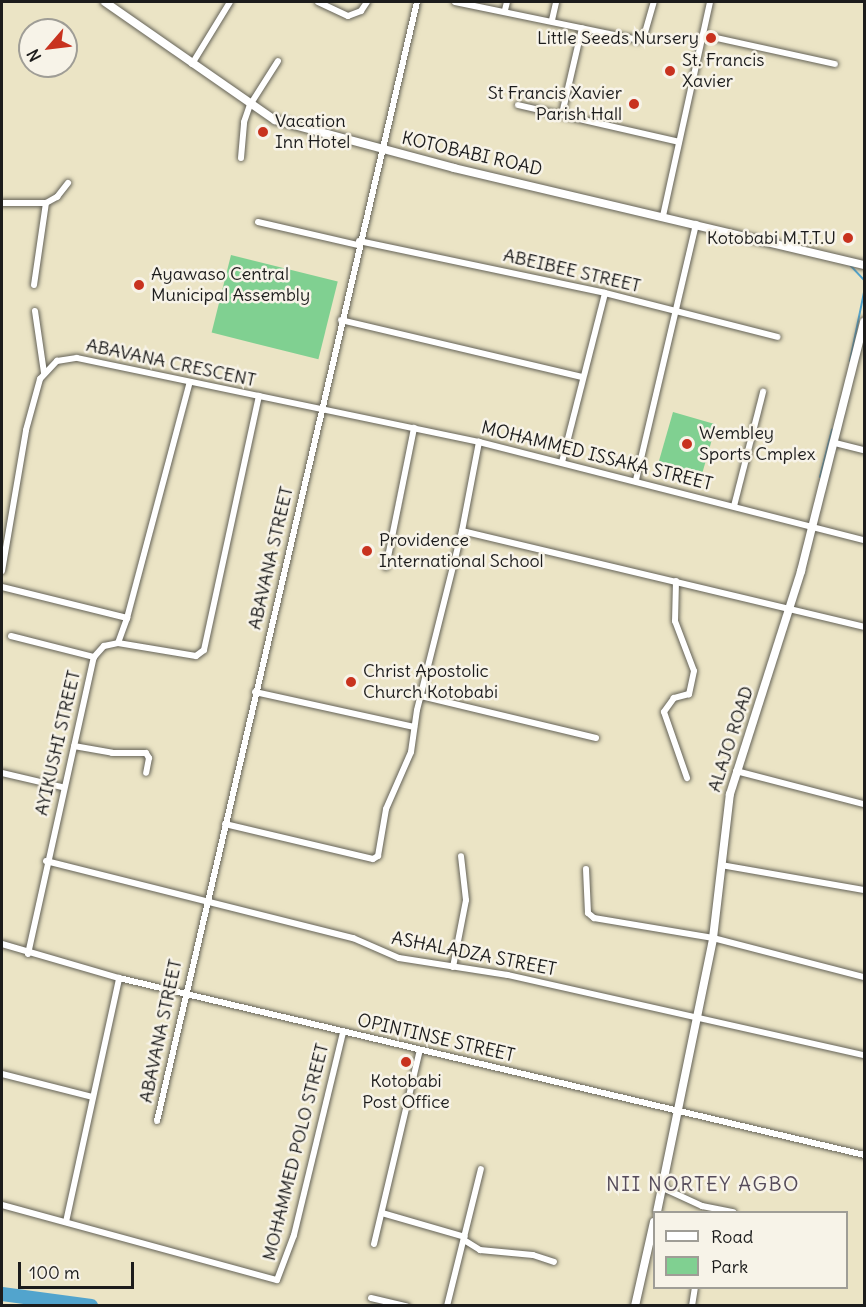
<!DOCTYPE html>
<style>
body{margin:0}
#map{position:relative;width:866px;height:1307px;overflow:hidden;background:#ebe4c5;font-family:Delius,sans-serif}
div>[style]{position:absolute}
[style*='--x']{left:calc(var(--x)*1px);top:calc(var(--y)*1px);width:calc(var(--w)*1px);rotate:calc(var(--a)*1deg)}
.green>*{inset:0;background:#80d091;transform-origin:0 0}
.stream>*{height:2px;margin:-1px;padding:0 1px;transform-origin:1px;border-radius:1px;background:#52a4cd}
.river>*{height:14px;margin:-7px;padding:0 7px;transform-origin:7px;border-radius:7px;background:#52a4cd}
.roads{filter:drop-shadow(0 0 2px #646257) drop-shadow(0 0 2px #646257)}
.street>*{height:6px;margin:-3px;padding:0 3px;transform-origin:3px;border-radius:3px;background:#fff}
.secondary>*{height:8px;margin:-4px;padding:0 4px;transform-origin:4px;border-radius:4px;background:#fff}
.dots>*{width:16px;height:16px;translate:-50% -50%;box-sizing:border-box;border:3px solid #f7f3e8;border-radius:50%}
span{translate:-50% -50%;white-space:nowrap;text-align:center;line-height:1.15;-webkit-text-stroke:5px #f7f3e8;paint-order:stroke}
.poi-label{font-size:18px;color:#1c1c1c}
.right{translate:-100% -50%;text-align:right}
.left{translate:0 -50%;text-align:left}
.street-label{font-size:18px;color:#1c1c1c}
.neighbourhood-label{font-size:20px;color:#554b5a;letter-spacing:1.5px}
.frame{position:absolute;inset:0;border:3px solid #1c1c1c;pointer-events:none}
.legend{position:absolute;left:653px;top:1211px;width:195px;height:78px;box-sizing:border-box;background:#f7f3e8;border:2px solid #9f9d96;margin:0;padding:8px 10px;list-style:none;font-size:18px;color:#1c1c1c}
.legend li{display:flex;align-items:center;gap:12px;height:30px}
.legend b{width:30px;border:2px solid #9f9d96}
.north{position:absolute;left:18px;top:18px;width:60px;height:60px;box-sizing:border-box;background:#f7f3e8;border:2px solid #9f9d96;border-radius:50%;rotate:242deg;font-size:16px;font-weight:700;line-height:24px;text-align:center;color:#1c1c1c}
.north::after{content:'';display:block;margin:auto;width:21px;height:27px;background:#c8321e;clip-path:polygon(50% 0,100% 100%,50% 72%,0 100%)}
.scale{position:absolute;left:18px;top:1262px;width:116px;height:27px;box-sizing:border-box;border:3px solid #1c1c1c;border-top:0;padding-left:8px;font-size:18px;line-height:21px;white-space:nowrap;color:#1c1c1c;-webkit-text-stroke:4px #f7f3e8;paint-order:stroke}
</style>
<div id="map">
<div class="green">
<i style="left:231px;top:255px;width:110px;height:80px;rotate:14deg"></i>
<i style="left:673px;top:412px;width:45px;height:54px;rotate:16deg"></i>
</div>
<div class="stream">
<i style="--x:850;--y:265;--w:21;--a:47"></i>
<i style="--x:850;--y:361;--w:70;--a:-78.5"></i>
<i style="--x:820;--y:477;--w:49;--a:-75.7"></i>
</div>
<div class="river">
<i style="--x:2;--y:1294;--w:90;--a:7.7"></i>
</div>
<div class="roads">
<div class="street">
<i style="--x:318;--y:2;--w:33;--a:25"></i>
<i style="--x:348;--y:16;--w:14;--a:-21"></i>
<i style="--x:361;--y:11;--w:11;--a:-56"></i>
<i style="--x:455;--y:2;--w:187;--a:11.7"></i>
<i style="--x:638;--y:40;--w:7;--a:-34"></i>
<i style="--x:644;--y:36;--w:35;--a:-74"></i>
<i style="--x:505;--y:10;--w:8;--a:-76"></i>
<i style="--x:552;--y:20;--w:18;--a:-77"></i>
<i style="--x:703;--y:35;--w:135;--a:12.4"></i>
<i style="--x:192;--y:64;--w:73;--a:-58.5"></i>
<i style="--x:518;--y:105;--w:165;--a:12.9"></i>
<i style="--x:562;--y:114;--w:88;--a:-76.9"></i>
<i style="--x:241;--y:158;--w:36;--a:-85"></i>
<i style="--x:244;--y:122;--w:18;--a:-71"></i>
<i style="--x:250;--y:105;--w:52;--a:-57.5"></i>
<i style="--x:2;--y:203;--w:44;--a:0"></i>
<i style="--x:46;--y:203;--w:13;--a:-29"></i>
<i style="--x:57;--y:197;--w:18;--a:-52"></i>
<i style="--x:663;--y:216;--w:219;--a:-77.6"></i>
<i style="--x:258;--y:222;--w:103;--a:13"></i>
<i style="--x:359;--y:241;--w:251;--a:11.9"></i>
<i style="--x:605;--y:293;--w:178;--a:14.3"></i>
<i style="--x:34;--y:285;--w:83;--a:-81.7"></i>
<i style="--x:35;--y:311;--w:63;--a:81.7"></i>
<i style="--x:341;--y:320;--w:248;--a:13.3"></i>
<i style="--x:835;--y:443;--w:30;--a:14"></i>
<i style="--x:562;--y:462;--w:174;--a:-75.7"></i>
<i style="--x:636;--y:480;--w:263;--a:-76.8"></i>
<i style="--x:734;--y:506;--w:118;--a:-75.7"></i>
<i style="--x:462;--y:531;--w:413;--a:13.4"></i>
<i style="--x:386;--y:567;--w:142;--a:-78.6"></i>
<i style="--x:2;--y:571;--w:143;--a:-80.3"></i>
<i style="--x:26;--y:430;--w:53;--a:-74.6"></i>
<i style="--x:40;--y:379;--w:25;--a:-47"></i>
<i style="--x:57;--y:361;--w:20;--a:-9"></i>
<i style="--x:77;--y:358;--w:411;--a:11.8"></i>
<i style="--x:479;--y:442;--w:397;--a:14.3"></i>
<i style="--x:676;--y:581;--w:40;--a:91.4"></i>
<i style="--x:675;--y:621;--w:53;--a:69.2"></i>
<i style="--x:694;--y:671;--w:24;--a:102"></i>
<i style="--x:689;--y:694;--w:16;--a:165"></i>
<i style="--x:674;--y:698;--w:17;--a:126"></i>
<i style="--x:664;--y:712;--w:70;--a:70.8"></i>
<i style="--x:2;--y:587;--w:129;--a:13.9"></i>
<i style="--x:11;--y:636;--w:86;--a:14.2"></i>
<i style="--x:118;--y:643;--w:79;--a:9.5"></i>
<i style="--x:196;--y:656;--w:10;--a:-37"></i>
<i style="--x:204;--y:650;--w:260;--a:-77.8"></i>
<i style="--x:255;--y:692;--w:163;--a:12.4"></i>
<i style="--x:421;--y:696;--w:180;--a:13.5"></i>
<i style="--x:74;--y:746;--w:39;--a:10"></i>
<i style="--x:112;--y:753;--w:34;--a:0"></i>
<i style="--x:146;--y:753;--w:6;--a:59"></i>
<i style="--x:149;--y:758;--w:15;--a:101"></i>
<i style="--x:736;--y:771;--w:132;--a:14.5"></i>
<i style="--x:2;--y:773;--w:62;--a:13.1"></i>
<i style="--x:225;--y:824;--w:152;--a:13.3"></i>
<i style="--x:373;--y:859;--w:6;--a:-31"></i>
<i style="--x:378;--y:856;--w:48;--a:-80.3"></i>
<i style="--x:386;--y:809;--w:62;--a:-66.3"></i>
<i style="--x:411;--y:752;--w:42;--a:-81.9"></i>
<i style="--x:417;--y:710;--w:185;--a:-75.9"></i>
<i style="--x:462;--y:531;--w:91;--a:-79.2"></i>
<i style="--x:46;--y:861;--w:317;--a:14.1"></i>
<i style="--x:353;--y:938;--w:50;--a:23.5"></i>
<i style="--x:399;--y:958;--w:110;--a:8.9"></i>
<i style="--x:508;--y:975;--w:365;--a:12.7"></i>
<i style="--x:721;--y:865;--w:145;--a:9.9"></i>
<i style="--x:586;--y:869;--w:44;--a:87.4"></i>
<i style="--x:588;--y:913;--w:8;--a:40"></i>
<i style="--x:594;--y:918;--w:121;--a:9.5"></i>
<i style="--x:713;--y:938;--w:156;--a:14.5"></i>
<i style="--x:2;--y:944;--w:122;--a:16.2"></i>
<i style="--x:119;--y:978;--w:766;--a:13.36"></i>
<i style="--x:28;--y:954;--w:304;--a:-77.5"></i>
<i style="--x:94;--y:657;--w:15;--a:-48"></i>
<i style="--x:104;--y:646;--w:14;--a:-12"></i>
<i style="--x:118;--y:643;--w:27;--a:-70"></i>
<i style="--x:127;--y:618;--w:244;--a:-75.1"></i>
<i style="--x:453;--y:967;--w:68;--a:-79"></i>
<i style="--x:466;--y:900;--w:44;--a:-96.5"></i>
<i style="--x:2;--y:1074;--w:93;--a:14.3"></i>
<i style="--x:157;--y:1121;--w:1149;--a:-76.92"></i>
<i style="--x:663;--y:1188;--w:43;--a:24.8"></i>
<i style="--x:702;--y:1206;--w:32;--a:11"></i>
<i style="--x:2;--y:1205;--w:285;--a:15.3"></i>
<i style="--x:277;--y:1280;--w:48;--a:-69.3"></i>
<i style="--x:294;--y:1235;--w:209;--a:-76.4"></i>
<i style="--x:382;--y:1213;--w:86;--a:16.1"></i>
<i style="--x:66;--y:1222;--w:250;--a:-77.7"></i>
<i style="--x:464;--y:1240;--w:19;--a:32"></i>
<i style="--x:480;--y:1250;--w:53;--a:5.4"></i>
<i style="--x:533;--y:1255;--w:22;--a:18"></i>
<i style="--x:374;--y:1244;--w:199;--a:-76.7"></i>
<i style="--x:371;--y:1298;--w:37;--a:13"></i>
<i style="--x:447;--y:1306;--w:141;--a:-76.1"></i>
<i style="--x:692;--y:1306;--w:18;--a:-81"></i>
</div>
<div class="secondary">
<i style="--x:105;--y:2;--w:207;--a:34.8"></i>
<i style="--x:275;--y:120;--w:185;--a:15"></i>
<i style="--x:454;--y:168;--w:421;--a:13.3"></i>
<i style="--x:657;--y:1212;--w:280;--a:-78.4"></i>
<i style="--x:713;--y:938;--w:145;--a:-83.3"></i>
<i style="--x:730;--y:794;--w:234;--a:-72.3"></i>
<i style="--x:801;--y:571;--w:257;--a:-75.8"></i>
<i style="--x:635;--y:1306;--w:86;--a:-77.3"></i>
</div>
</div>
<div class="dots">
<i style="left:711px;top:38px;background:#c8321e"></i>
<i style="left:670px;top:71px;background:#c8321e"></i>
<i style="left:634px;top:104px;background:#c8321e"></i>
<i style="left:263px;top:132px;background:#c8321e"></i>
<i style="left:848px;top:238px;background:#c8321e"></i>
<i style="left:139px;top:285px;background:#c8321e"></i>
<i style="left:687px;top:444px;background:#c8321e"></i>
<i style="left:367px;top:551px;background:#c8321e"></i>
<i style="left:351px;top:682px;background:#c8321e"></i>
<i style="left:406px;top:1062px;background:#c8321e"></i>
</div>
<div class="poi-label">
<span class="right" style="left:699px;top:38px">Little Seeds Nursery</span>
<span class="left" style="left:682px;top:71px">St. Francis<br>Xavier</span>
<span class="right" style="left:622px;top:104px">St Francis Xavier<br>Parish Hall</span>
<span class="left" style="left:275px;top:132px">Vacation<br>Inn Hotel</span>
<span class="right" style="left:836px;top:238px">Kotobabi M.T.T.U</span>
<span class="left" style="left:151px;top:285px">Ayawaso Central<br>Municipal Assembly</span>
<span class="left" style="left:699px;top:444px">Wembley<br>Sports Cmplex</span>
<span class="left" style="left:379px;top:551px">Providence<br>International School</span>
<span class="left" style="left:363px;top:682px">Christ Apostolic<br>Church Kotobabi</span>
<span style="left:406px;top:1092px">Kotobabi<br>Post Office</span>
</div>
<div class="street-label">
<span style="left:472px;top:154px;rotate:13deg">KOTOBABI ROAD</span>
<span style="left:572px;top:271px;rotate:13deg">ABEIBEE STREET</span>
<span style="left:171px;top:363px;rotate:12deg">ABAVANA CRESCENT</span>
<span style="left:597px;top:456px;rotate:14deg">MOHAMMED ISSAKA STREET</span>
<span style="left:271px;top:558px;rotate:-77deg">ABAVANA STREET</span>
<span style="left:731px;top:739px;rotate:-72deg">ALAJO ROAD</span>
<span style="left:58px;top:743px;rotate:-77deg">AYIKUSHI STREET</span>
<span style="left:474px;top:954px;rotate:11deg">ASHALADZA STREET</span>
<span style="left:161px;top:1031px;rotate:-78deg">ABAVANA STREET</span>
<span style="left:436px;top:1038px;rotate:13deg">OPINTINSE STREET</span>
<span style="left:296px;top:1152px;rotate:-76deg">MOHAMMED POLO STREET</span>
</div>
<div class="neighbourhood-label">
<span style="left:703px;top:1183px">NII NORTEY AGBO</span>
</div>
<div class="frame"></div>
<ul class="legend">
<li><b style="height:8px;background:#fff"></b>Road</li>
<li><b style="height:16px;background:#80d091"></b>Park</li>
</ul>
<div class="north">N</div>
<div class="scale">100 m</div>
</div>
